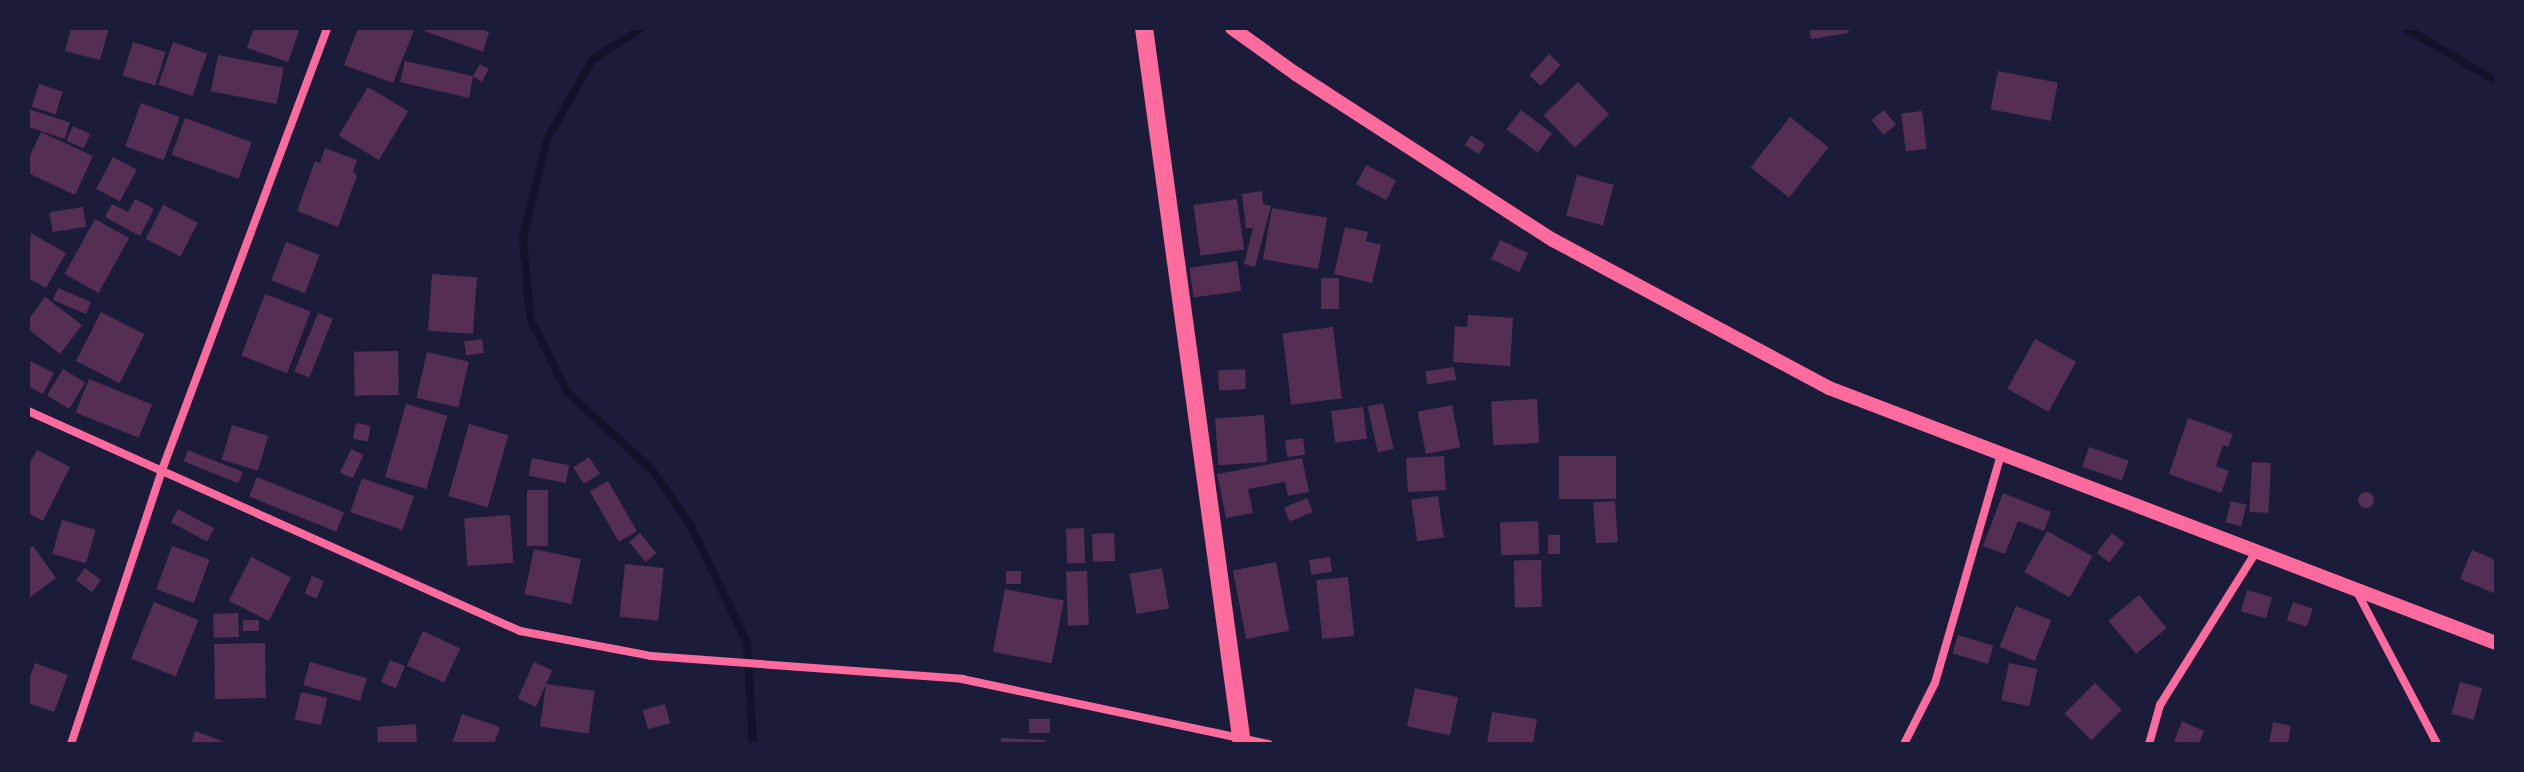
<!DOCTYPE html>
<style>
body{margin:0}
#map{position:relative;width:2524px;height:772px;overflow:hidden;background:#1b1b3a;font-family:"IBM Plex Serif",serif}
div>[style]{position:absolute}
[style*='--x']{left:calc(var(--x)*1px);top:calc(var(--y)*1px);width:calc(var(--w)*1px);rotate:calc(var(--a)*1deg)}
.stream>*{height:8px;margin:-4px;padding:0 4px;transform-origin:4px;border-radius:4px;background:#12122b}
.building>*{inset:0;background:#542f53;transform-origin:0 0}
.round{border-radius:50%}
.minor>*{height:8px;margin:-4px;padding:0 4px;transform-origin:4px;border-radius:4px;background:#ff6b9d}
.tertiary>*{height:14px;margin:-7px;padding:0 7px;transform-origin:7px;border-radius:7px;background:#ff6b9d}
.primary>*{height:18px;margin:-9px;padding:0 9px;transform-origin:9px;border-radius:9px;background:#ff6b9d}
span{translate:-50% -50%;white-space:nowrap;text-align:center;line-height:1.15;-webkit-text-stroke:6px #1b1b3a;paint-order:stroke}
.frame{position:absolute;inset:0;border:30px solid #1b1b3a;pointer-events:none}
</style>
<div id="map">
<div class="stream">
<i style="--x:642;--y:28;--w:59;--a:147.4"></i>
<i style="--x:592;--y:60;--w:92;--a:119.4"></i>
<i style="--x:547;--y:140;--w:101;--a:103.8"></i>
<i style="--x:523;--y:238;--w:80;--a:85"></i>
<i style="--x:530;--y:318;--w:83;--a:63.4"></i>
<i style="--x:567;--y:392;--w:115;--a:42.5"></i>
<i style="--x:652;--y:470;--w:68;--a:55.1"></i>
<i style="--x:691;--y:526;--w:130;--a:64.4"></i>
<i style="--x:747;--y:643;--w:101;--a:86.6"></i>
<i style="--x:2405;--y:28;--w:105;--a:30.2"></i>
</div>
<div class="building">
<i style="clip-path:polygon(71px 28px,109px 28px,100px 60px,65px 51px)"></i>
<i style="clip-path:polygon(254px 28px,300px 28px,288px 62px,247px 48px)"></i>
<i style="clip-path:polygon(358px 28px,414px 30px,393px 83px,344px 65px)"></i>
<i style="clip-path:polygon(416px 28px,478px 28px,489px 32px,483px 52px)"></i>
<i style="clip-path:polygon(1809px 28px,1848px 28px,1849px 33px,1811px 39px)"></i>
<i style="left:133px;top:42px;width:34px;height:35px;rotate:17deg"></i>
<i style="left:173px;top:42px;width:36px;height:45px;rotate:19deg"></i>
<i style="left:1549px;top:54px;width:16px;height:29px;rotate:43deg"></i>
<i style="left:218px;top:55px;width:67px;height:37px;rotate:11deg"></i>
<i style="clip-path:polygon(405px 61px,473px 76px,480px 64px,489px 69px,482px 82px,473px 76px,469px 98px,400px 82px)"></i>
<i style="left:1998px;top:71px;width:61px;height:39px;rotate:11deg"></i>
<i style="left:1578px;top:82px;width:45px;height:48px;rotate:46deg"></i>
<i style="left:39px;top:84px;width:25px;height:24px;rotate:18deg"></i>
<i style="left:368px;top:87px;width:47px;height:57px;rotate:31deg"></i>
<i style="left:141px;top:103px;width:41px;height:46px;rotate:20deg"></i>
<i style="left:28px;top:109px;width:44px;height:17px;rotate:18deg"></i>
<i style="left:1521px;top:110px;width:39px;height:24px;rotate:37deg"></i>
<i style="left:1884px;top:110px;width:19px;height:16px;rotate:51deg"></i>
<i style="left:1922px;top:111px;width:38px;height:21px;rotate:83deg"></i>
<i style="left:1790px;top:117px;width:49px;height:64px;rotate:38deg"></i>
<i style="left:185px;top:118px;width:71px;height:39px;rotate:20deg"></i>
<i style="left:73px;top:126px;width:19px;height:16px;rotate:25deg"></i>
<i style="clip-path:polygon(41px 132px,93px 156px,75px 195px,28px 173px,28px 160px)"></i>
<i style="left:1471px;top:135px;width:17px;height:12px;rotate:33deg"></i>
<i style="clip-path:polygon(325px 148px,357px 160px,353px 171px,357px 176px,338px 227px,297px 211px,315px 161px,320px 163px)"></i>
<i style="left:113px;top:157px;width:27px;height:36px;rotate:28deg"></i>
<i style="left:1366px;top:165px;width:34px;height:22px;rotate:27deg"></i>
<i style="left:1577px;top:175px;width:38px;height:42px;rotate:15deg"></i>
<i style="clip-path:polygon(1262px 191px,1263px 204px,1271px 206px,1255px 267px,1244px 264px,1253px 228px,1246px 228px,1242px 194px)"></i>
<i style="clip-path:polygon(135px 199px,154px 209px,140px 236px,105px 217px,112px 204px,128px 212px)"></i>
<i style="left:1237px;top:199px;width:51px;height:44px;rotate:82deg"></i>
<i style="left:163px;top:205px;width:39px;height:38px;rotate:27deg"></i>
<i style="left:83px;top:207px;width:20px;height:34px;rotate:81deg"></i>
<i style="left:1272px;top:208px;width:56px;height:52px;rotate:10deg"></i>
<i style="left:95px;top:219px;width:39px;height:63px;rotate:29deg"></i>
<i style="clip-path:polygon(1345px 227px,1368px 232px,1366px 241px,1381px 245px,1372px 283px,1334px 274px)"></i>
<i style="clip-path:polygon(31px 233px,66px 253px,46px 288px,28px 278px)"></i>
<i style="left:1500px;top:240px;width:31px;height:21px;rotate:25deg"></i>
<i style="left:286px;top:242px;width:36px;height:41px;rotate:21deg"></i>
<i style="left:1237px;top:261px;width:30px;height:48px;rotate:82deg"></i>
<i style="left:432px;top:274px;width:45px;height:57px;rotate:4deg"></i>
<i style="left:1321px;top:278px;width:18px;height:31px"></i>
<i style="left:58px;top:288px;width:36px;height:13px;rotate:23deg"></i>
<i style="left:265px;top:294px;width:49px;height:66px;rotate:21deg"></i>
<i style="clip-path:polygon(45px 297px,82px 325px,60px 354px,28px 329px,28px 320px)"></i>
<i style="left:101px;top:312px;width:49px;height:55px;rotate:27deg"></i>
<i style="left:318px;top:313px;width:16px;height:63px;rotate:22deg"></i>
<i style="clip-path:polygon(1468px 315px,1513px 318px,1510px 366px,1453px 362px,1455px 326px,1467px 327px)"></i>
<i style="left:1333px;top:327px;width:72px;height:51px;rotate:83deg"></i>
<i style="left:482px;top:339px;width:14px;height:18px;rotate:82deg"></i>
<i style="left:2035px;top:339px;width:47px;height:57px;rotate:29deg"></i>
<i style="left:398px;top:351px;width:44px;height:44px;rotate:89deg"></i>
<i style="left:427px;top:352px;width:43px;height:47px;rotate:13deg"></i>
<i style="clip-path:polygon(28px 360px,54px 373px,43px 394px,28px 386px)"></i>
<i style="left:1454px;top:367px;width:13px;height:29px;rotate:81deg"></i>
<i style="left:63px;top:369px;width:26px;height:31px;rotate:31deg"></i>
<i style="left:1245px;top:369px;width:20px;height:27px;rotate:87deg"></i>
<i style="left:89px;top:379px;width:68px;height:36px;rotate:22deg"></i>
<i style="left:1537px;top:399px;width:44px;height:46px;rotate:87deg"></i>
<i style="left:1383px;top:403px;width:47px;height:16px;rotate:77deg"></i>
<i style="left:406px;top:404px;width:43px;height:76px;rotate:16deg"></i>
<i style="left:1452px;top:405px;width:43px;height:35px;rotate:79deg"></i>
<i style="left:1363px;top:407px;width:32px;height:32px;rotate:83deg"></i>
<i style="left:1264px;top:415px;width:47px;height:49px;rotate:86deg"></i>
<i style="clip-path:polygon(2188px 418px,2233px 434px,2228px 447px,2223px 445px,2216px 466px,2229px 471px,2221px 493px,2169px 474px)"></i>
<i style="left:356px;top:423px;width:15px;height:16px;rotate:11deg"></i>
<i style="left:469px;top:424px;width:41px;height:75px;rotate:16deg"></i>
<i style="left:232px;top:425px;width:38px;height:36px;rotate:17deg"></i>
<i style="left:1303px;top:438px;width:17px;height:18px;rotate:83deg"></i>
<i style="left:2089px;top:447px;width:42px;height:21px;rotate:19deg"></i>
<i style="left:351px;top:449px;width:14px;height:26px;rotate:25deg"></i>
<i style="clip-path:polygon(37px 450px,70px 467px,43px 521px,28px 513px,28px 466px)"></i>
<i style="left:188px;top:450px;width:59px;height:12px;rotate:22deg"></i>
<i style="left:1444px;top:456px;width:34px;height:38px;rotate:87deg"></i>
<i style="left:1616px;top:456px;width:43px;height:57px;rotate:90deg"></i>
<i style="left:589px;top:457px;width:20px;height:19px;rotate:57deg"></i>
<i style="left:532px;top:458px;width:38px;height:18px;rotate:11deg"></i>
<i style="clip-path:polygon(1302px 458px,1309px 492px,1288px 496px,1285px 482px,1248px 489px,1253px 513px,1226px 518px,1217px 474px)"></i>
<i style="left:2252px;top:462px;width:19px;height:50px;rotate:3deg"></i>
<i style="left:257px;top:477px;width:94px;height:21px;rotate:22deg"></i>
<i style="left:362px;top:478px;width:55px;height:36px;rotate:19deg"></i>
<i style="left:608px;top:481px;width:58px;height:21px;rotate:60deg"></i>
<i style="left:527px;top:490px;width:21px;height:56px"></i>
<i class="round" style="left:2358px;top:492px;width:16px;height:16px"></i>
<i style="clip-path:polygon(2003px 493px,2051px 512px,2044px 531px,2018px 521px,2005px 554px,1983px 546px)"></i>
<i style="left:1438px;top:496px;width:42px;height:27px;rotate:82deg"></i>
<i style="left:1307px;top:498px;width:15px;height:25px;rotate:67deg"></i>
<i style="left:1615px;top:501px;width:41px;height:22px;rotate:86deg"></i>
<i style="left:2231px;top:501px;width:16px;height:22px;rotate:14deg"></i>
<i style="left:178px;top:509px;width:41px;height:15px;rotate:28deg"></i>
<i style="left:510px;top:515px;width:48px;height:46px;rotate:86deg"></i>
<i style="left:62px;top:520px;width:35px;height:35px;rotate:16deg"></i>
<i style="left:1538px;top:521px;width:33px;height:38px;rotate:88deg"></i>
<i style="left:1084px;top:528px;width:35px;height:18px;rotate:88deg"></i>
<i style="left:2047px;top:531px;width:52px;height:47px;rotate:29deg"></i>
<i style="left:640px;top:533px;width:26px;height:14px;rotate:51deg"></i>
<i style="left:1114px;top:533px;width:28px;height:22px;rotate:88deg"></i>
<i style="left:2112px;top:533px;width:16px;height:25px;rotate:38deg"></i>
<i style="left:1548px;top:535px;width:12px;height:19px"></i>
<i style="clip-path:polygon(33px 546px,56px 578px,28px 599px,28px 549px)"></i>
<i style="left:172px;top:546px;width:40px;height:46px;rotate:20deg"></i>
<i style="left:534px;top:549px;width:48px;height:46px;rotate:12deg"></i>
<i style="clip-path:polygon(2472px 550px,2496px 560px,2496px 594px,2460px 579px)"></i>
<i style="left:251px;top:557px;width:45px;height:49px;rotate:27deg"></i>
<i style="left:1330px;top:557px;width:15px;height:21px;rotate:82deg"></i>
<i style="left:1541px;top:560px;width:47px;height:27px;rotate:89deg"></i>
<i style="left:1276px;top:562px;width:70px;height:44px;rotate:79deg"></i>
<i style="left:625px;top:564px;width:39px;height:53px;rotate:6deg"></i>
<i style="left:85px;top:568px;width:20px;height:15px;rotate:37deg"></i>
<i style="left:1162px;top:568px;width:41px;height:33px;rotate:80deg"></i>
<i style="left:1006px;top:571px;width:15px;height:13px"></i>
<i style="left:1087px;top:571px;width:54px;height:21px;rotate:88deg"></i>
<i style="left:312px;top:576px;width:13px;height:19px;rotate:23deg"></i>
<i style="left:1348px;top:577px;width:59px;height:32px;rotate:84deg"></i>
<i style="left:1005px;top:589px;width:60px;height:64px;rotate:11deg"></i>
<i style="left:2247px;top:590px;width:26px;height:22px;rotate:16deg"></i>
<i style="left:2139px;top:595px;width:43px;height:40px;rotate:50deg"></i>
<i style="left:154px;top:602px;width:48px;height:61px;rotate:22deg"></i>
<i style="left:2293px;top:602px;width:21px;height:19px;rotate:19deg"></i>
<i style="left:2016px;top:606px;width:38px;height:44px;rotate:22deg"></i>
<i style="left:238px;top:613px;width:24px;height:25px;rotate:88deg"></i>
<i style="left:243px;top:620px;width:16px;height:11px"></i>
<i style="left:423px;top:631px;width:41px;height:38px;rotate:25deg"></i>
<i style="left:1958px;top:635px;width:37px;height:19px;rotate:17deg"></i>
<i style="left:265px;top:643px;width:55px;height:51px;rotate:89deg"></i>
<i style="left:390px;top:660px;width:16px;height:24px;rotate:22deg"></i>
<i style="left:310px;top:662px;width:59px;height:24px;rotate:16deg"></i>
<i style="left:534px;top:662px;width:20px;height:40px;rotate:24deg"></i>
<i style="clip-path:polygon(35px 663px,68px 675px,54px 712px,28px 703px,28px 682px)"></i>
<i style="left:2009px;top:663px;width:29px;height:38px;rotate:12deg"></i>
<i style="left:2460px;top:682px;width:23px;height:33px;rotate:15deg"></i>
<i style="left:2095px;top:683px;width:38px;height:43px;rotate:45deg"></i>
<i style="left:546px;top:684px;width:49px;height:43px;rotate:8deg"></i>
<i style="left:1415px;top:688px;width:44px;height:39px;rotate:12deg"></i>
<i style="left:301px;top:692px;width:27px;height:28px;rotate:13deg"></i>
<i style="left:665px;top:704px;width:20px;height:23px;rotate:75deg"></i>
<i style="clip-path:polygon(1492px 712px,1537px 719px,1533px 744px,1487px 744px)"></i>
<i style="clip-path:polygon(462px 714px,500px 727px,494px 744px,452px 744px)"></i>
<i style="left:1029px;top:719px;width:21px;height:14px"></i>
<i style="clip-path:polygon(2182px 721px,2204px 731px,2199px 744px,2173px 744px)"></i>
<i style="clip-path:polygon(2273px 722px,2291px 726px,2288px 744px,2269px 744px)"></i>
<i style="clip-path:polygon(416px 724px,417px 744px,378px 744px,377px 727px)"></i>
<i style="clip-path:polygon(195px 731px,230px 744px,191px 744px)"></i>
<i style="clip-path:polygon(1001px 738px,1045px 740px,1045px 744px,1001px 744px)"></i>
</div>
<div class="minor">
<i style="--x:28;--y:411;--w:539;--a:24.09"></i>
<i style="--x:520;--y:631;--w:133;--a:10.8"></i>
<i style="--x:651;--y:656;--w:312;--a:4.2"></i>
<i style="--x:962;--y:679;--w:314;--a:12"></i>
<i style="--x:2357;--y:592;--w:172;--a:62.2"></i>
<i style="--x:71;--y:744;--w:289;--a:-71.6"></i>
<i style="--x:162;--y:470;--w:472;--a:-69.5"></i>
<i style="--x:1904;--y:744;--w:68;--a:-63.1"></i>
<i style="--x:1935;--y:683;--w:238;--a:-73.9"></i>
<i style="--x:2149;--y:744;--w:41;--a:-74.2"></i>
<i style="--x:2160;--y:705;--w:181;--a:-57.9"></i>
</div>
<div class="tertiary">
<i style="--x:1232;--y:28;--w:79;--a:35.7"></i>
<i style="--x:1296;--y:74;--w:306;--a:32.9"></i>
<i style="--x:1553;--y:240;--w:313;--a:28.2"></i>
<i style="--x:1829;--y:388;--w:714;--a:20.92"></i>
</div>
<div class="primary">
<i style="--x:1144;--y:28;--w:723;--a:82.21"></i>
</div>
<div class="frame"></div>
</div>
